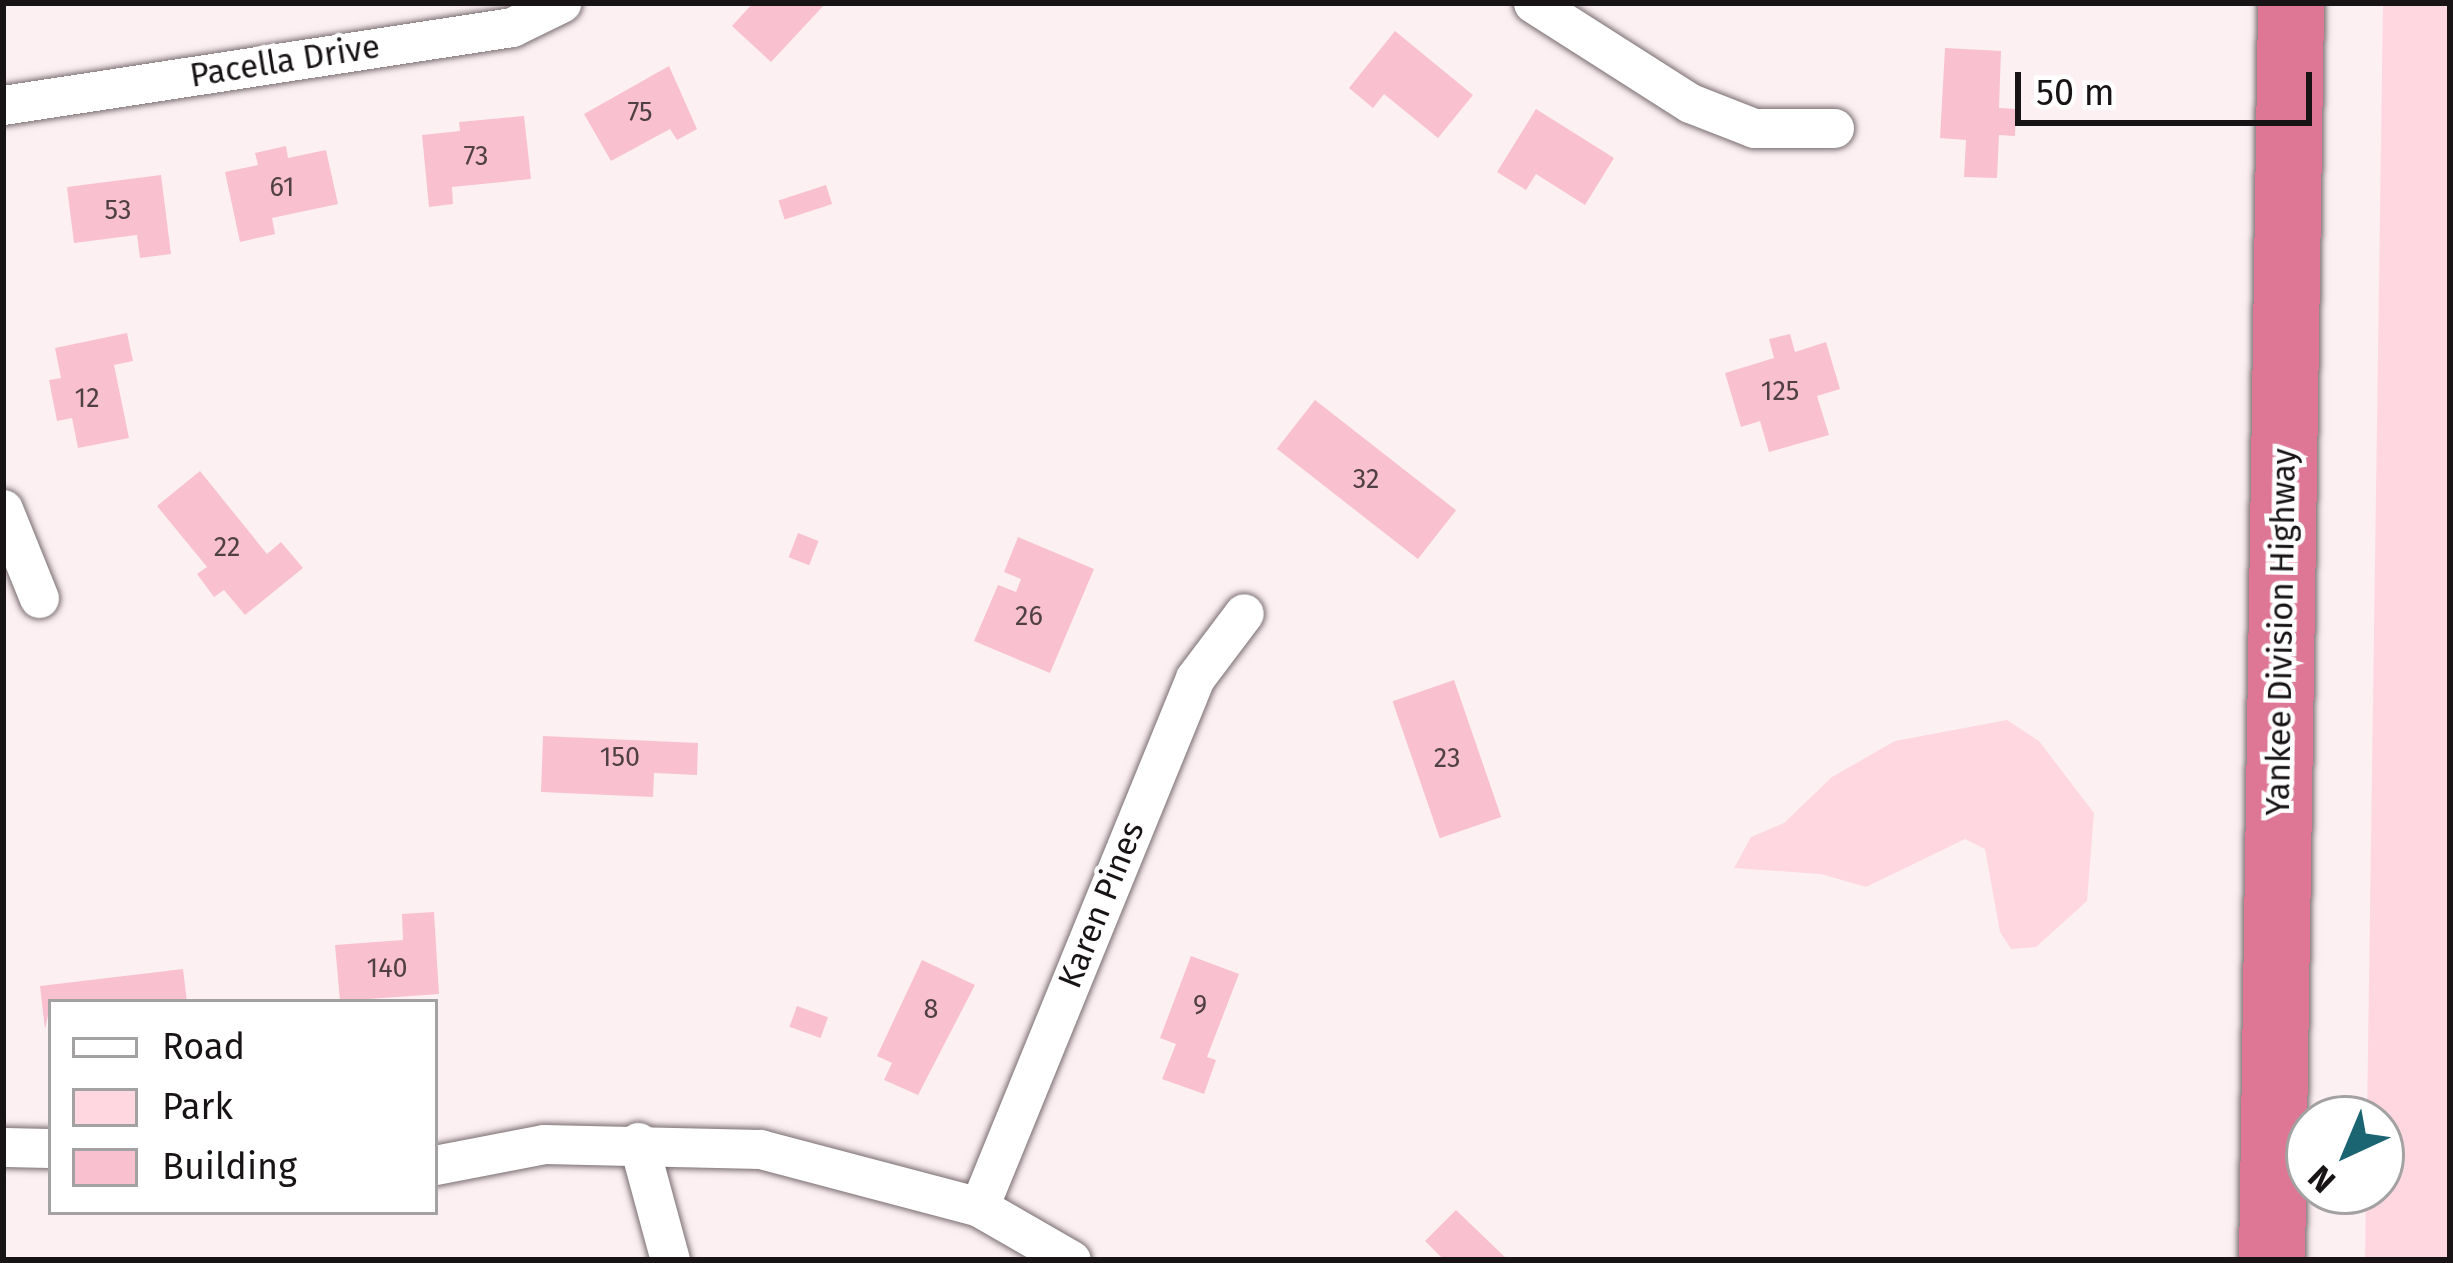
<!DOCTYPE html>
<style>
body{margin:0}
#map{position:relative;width:2453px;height:1263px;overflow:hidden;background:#fdf0f3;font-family:"Fira Sans",sans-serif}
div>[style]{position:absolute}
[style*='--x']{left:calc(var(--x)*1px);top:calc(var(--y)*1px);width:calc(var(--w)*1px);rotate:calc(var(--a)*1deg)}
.green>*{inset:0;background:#fed7e1}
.building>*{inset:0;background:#f9c1cf;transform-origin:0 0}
.roads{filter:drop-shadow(0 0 3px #786d70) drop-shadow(0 0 3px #786d70)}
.street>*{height:39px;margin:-19.5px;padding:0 19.5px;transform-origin:19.5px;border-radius:19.5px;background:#fff}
.highway>*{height:66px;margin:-33px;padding:0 33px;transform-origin:33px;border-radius:33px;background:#dd7795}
span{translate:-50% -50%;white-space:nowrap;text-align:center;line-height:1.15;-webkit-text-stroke:9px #fff;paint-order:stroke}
.number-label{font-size:27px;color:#503f44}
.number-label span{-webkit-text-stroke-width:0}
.street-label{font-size:33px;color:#181415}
.frame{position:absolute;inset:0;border:6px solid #181415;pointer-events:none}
.legend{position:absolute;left:48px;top:999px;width:390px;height:216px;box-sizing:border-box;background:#fff;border:3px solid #a3a1a1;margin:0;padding:15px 21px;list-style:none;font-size:36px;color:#181415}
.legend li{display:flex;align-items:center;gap:24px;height:60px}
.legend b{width:60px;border:3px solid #a3a1a1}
.north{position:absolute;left:2285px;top:1095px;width:120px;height:120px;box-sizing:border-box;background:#fff;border:3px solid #a3a1a1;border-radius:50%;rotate:224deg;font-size:33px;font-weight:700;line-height:48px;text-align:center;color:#181415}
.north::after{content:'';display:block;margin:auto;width:42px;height:54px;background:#1b6472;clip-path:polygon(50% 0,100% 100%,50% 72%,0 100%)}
.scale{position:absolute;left:2015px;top:72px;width:297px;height:54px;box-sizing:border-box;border:6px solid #181415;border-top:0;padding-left:15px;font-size:36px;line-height:42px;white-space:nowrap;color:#181415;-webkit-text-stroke:9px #fff;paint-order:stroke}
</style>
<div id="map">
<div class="green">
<i style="clip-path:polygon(2383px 3px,2450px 3px,2450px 1260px,2365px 1260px,2366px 1191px,2381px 1191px,2381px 1119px,2367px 1119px)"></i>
<i style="clip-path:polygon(2007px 720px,2039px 741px,2094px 813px,2087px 901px,2036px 947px,2011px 949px,2000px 932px,1985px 849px,1965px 839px,1866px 887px,1821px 874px,1734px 868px,1751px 837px,1784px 823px,1832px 777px,1895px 741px)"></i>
</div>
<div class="building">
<i style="clip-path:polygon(753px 3px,826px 3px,771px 62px,732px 26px)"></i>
<i style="clip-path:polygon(1395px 31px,1473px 95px,1438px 138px,1384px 94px,1373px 108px,1349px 88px)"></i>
<i style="clip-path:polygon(1945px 48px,2001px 51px,1999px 108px,2016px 109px,2015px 136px,1999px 135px,1997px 178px,1964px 177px,1966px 140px,1940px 138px)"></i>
<i style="clip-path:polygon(669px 66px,697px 129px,677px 140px,670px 129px,611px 161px,584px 114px)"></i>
<i style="clip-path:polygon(1536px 109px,1614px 158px,1585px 205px,1536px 174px,1526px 190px,1497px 172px)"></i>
<i style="clip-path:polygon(524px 116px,531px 179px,452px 187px,453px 204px,429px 207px,422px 135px,460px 131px,459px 122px)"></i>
<i style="clip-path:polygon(286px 146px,288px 158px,326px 150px,338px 204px,272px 218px,275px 234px,240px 242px,225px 172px,258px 165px,255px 153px)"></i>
<i style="clip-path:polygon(161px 175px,171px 254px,140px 258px,137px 235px,74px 243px,67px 187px)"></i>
<i style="left:826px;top:185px;width:20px;height:50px;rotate:72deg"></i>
<i style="clip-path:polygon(127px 333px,133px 361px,114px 365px,129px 438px,78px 448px,72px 418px,57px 421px,49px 380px,61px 378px,55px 348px)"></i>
<i style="clip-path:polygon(1790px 334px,1795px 352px,1826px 342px,1840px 389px,1817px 396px,1829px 435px,1769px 452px,1760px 421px,1741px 427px,1725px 373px,1774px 358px,1769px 339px)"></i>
<i style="left:1315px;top:400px;width:179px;height:62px;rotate:38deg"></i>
<i style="clip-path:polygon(200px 471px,267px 554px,281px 542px,303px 568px,245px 615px,224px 590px,214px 597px,197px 574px,207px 567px,157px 506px)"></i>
<i style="left:798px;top:533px;width:22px;height:26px;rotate:21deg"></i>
<i style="clip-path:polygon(1018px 537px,1094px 569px,1050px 673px,974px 641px,998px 585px,1016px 592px,1021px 579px,1004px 572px)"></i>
<i style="left:1454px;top:680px;width:145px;height:65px;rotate:71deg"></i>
<i style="clip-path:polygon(543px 736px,698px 743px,697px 775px,654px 773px,653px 797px,541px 792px)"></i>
<i style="clip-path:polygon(434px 912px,439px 994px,340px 1001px,335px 945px,403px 940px,402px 914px)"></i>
<i style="clip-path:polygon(1191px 956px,1239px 974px,1207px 1057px,1216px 1060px,1204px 1094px,1162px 1079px,1176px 1044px,1160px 1038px)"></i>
<i style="clip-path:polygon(922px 960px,975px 985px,918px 1095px,884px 1080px,892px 1063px,877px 1056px)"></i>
<i style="clip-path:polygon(183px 969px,187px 1002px,51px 1002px,45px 1029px,40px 986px)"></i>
<i style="left:797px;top:1006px;width:33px;height:22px;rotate:20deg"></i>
<i style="clip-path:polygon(1456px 1210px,1508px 1260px,1444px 1260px,1425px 1241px)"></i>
</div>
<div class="roads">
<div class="street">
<i style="--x:1533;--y:3;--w:186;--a:32.5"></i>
<i style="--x:1690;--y:103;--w:69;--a:21.3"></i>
<i style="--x:1754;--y:128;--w:80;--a:0"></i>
<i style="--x:3;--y:105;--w:515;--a:-8.71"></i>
<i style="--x:512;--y:27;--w:55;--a:-26.1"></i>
<i style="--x:3;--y:509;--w:96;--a:68"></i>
<i style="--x:638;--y:1142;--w:122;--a:74.8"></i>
<i style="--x:3;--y:1147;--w:48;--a:1.2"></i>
<i style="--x:435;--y:1165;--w:111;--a:-10.9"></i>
<i style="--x:544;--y:1144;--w:216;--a:1.3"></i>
<i style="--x:760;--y:1149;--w:227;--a:14.8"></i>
<i style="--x:979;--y:1207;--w:106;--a:29.9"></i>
<i style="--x:979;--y:1207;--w:571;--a:-67.79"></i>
<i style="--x:1195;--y:678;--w:81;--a:-53"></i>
</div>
<div class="highway">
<i style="--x:2272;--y:1260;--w:1257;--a:-89.13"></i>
</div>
</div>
<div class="number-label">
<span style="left:640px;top:113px">75</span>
<span style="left:476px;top:157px">73</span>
<span style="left:282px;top:188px">61</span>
<span style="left:118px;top:211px">53</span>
<span style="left:1780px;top:392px">125</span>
<span style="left:87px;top:399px">12</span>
<span style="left:1366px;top:480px">32</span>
<span style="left:227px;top:548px">22</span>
<span style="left:1029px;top:617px">26</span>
<span style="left:620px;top:758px">150</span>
<span style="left:1447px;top:759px">23</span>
<span style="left:387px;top:969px">140</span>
<span style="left:1200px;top:1006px">9</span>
<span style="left:931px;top:1010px">8</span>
</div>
<div class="street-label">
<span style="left:285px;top:62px;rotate:-9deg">Pacella Drive</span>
<span style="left:2282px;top:632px;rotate:-89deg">Yankee Division Highway</span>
<span style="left:1102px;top:905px;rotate:-68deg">Karen Pines</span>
</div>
<div class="frame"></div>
<ul class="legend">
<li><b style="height:15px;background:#fff"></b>Road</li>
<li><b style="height:33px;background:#fed7e1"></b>Park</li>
<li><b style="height:33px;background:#f9c1cf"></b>Building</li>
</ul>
<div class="north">N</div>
<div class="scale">50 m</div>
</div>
